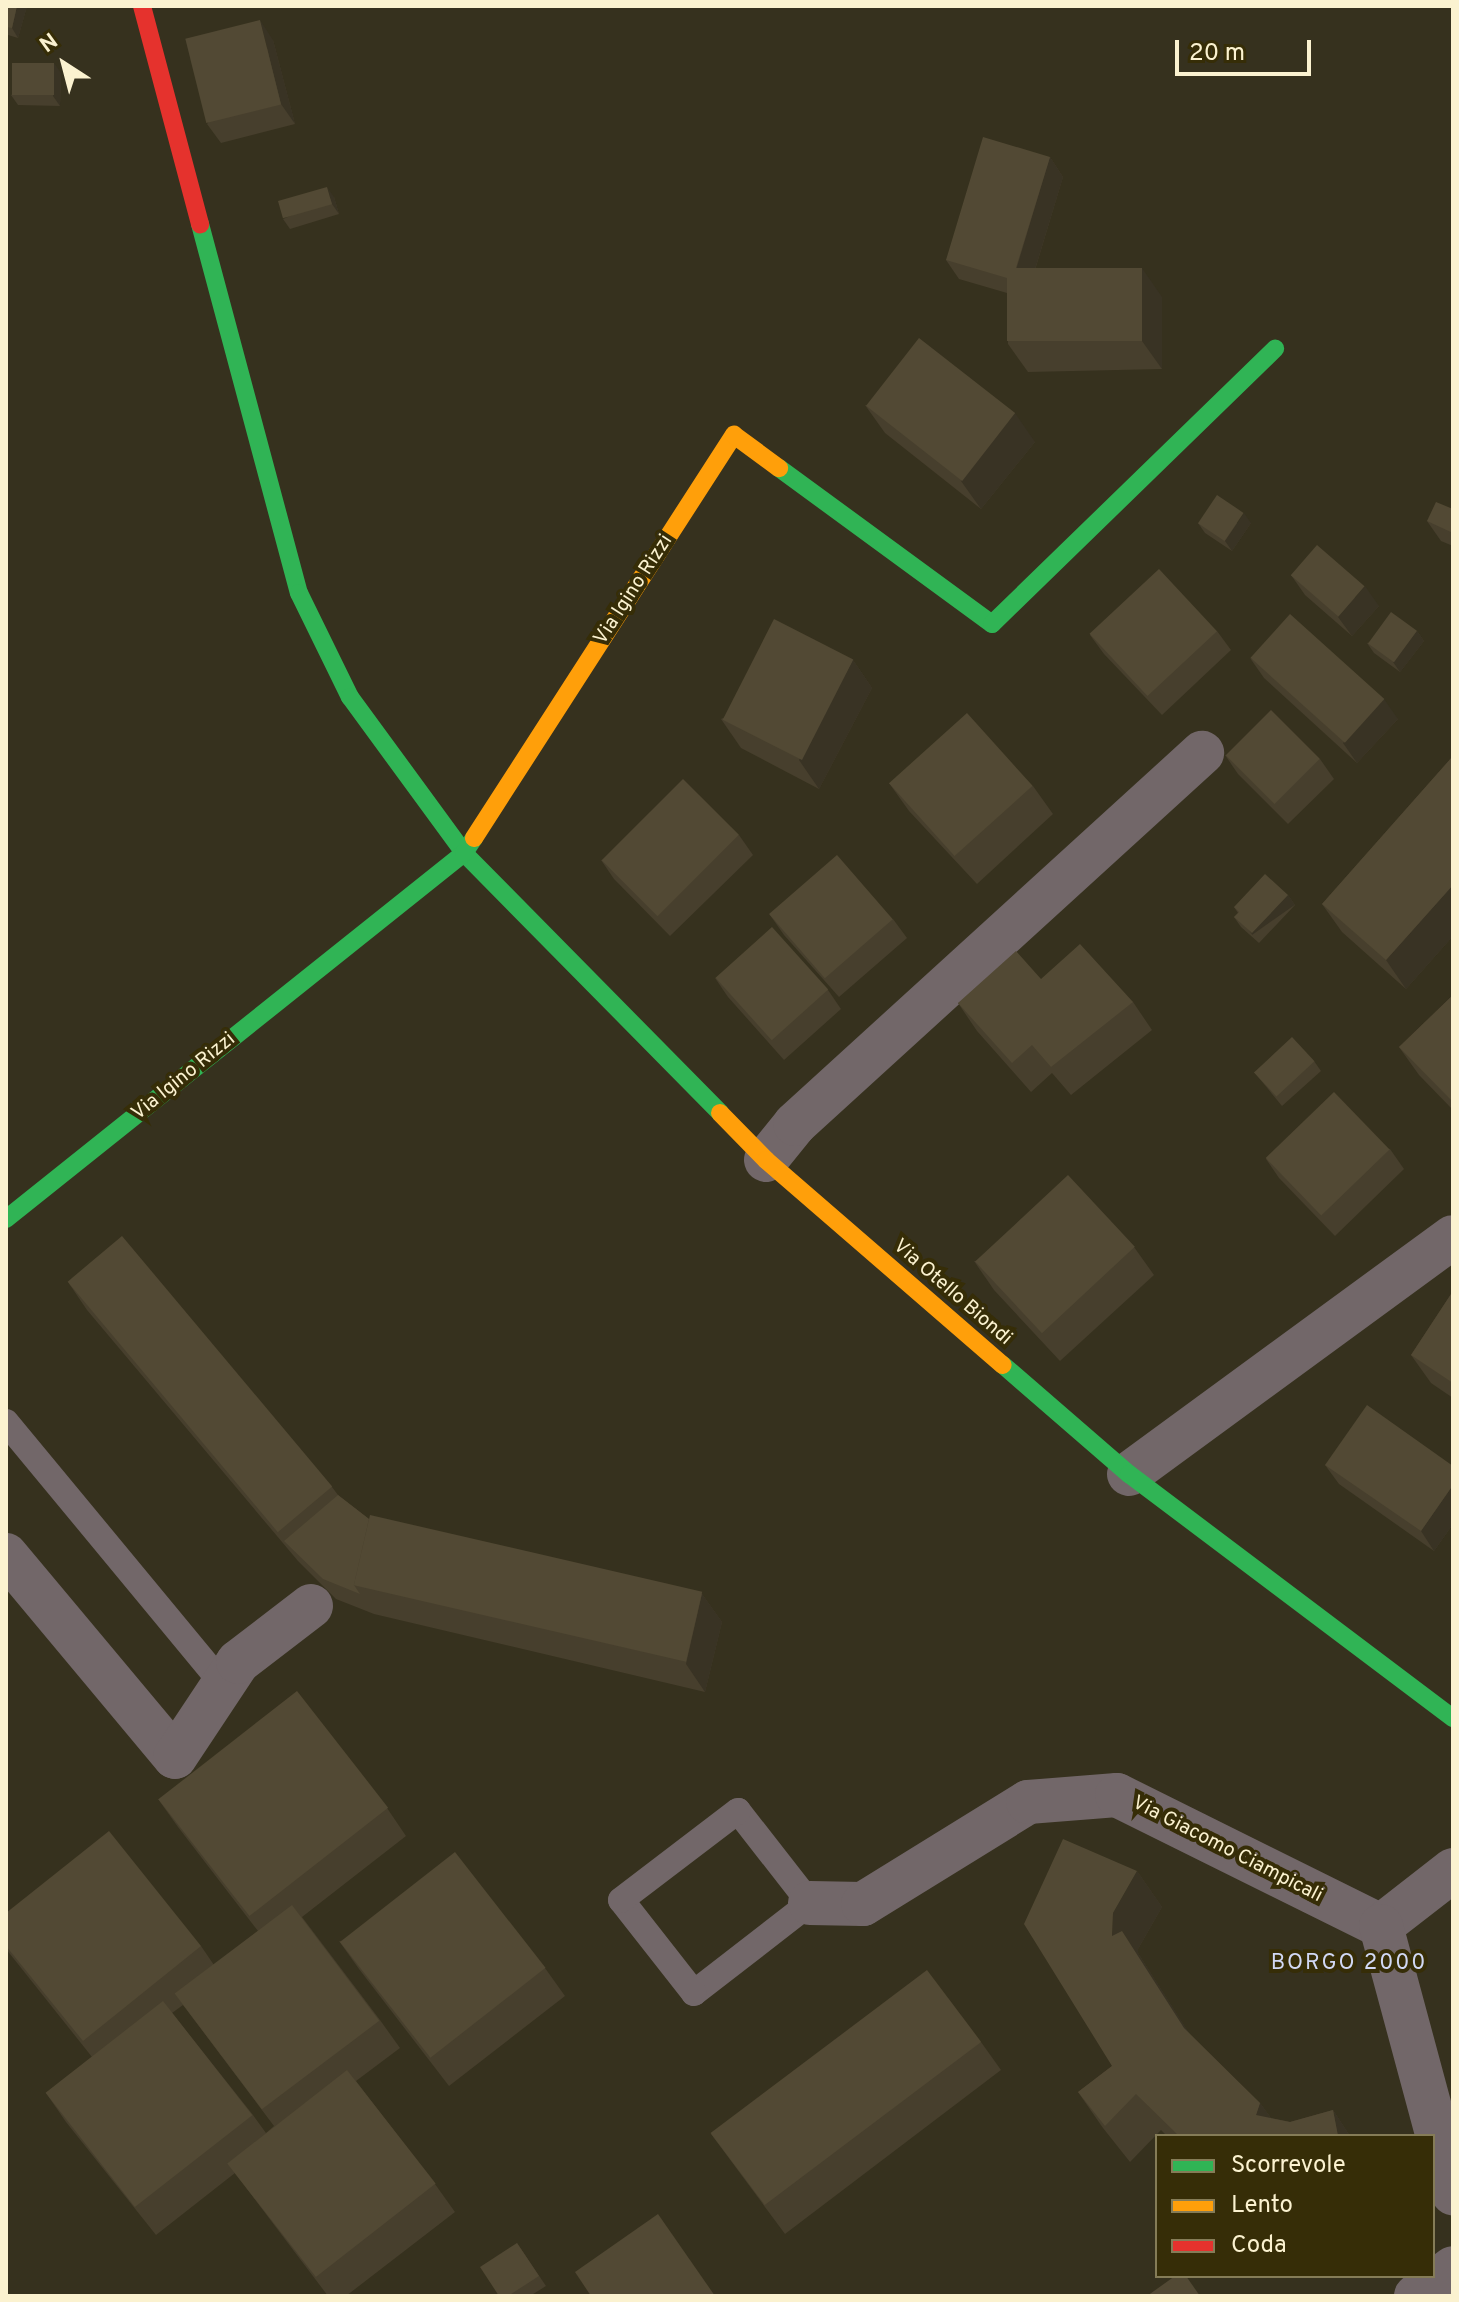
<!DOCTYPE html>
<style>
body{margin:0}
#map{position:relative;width:1459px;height:2302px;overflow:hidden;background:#36311e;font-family:Overpass,sans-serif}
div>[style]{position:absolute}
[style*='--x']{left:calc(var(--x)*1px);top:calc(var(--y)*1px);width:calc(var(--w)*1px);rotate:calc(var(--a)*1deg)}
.lane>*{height:26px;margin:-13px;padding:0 13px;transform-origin:13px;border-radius:13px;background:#726769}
.street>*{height:44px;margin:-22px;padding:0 22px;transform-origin:22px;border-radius:22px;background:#726769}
.fast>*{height:18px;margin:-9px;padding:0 9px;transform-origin:9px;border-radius:9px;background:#30b455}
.slow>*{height:18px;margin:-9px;padding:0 9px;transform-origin:9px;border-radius:9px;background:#ff9f0a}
.jam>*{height:18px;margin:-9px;padding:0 9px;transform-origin:9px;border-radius:9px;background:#e5322d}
.wall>*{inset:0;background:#473f2d}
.shaded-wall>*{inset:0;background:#393324;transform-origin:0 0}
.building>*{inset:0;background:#524934;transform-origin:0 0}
span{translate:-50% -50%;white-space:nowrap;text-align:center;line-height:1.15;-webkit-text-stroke:8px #362d07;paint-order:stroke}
.street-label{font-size:20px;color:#fbf2d0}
.neighbourhood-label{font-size:22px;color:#d1d8f4;letter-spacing:2px}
.frame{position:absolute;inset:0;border:8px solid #fbf2d0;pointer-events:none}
.legend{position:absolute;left:1155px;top:2134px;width:280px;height:144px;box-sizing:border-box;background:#362d07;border:2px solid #857c57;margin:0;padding:10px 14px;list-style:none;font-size:24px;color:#fbf2d0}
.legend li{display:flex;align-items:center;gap:16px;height:40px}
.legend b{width:40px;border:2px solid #857c57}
.north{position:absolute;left:24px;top:24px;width:80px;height:80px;-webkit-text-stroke:6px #362d07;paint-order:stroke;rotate:324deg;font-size:22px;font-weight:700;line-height:32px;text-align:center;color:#fbf2d0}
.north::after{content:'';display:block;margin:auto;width:28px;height:36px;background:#fbf2d0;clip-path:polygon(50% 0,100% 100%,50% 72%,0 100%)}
.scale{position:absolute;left:1175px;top:40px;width:136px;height:36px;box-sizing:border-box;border:4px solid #fbf2d0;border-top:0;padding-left:10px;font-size:24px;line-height:28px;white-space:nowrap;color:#fbf2d0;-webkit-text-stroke:6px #362d07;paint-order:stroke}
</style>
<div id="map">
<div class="lane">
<i style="--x:6;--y:1422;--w:340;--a:50.4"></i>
<i style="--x:738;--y:1811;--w:117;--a:52"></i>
<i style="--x:810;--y:1903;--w:147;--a:142.2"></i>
<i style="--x:694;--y:1993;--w:118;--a:-128.1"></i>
<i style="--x:621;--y:1900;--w:147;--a:-37.3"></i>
</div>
<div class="street">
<i style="--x:766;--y:1160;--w:46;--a:-51.1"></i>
<i style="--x:795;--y:1124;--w:551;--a:-42.35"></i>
<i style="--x:1129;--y:1474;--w:401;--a:-36.2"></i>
<i style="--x:6;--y:1555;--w:263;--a:50.1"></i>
<i style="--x:175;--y:1757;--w:114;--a:-56.4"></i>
<i style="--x:238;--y:1662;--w:92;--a:-37.5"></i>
<i style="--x:810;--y:1903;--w:53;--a:1.1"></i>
<i style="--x:863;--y:1904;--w:194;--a:-31.7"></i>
<i style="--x:1028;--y:1802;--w:89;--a:-4.5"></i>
<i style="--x:1117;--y:1795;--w:295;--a:26.4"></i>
<i style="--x:1381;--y:1926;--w:91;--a:-37.9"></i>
<i style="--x:1381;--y:1926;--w:277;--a:74.9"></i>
<i style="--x:1416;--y:2296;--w:46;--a:-37.1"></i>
</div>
<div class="fast">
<i style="--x:200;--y:224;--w:382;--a:75"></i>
<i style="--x:299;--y:593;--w:116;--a:63.9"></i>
<i style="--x:350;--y:697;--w:193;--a:53.8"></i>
<i style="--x:464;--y:853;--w:365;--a:45.4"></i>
<i style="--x:779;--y:468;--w:264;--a:36.2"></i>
<i style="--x:992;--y:624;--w:395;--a:-44.2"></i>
<i style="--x:6;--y:1219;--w:586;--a:-38.63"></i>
<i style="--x:464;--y:853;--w:18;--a:-56"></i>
<i style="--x:1003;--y:1365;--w:167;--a:40.9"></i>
<i style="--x:1129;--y:1474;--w:406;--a:37"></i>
</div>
<div class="slow">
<i style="--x:474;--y:838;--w:480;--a:-57.2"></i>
<i style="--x:734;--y:435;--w:56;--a:36.3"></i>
<i style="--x:720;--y:1113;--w:66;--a:45.6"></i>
<i style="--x:766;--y:1160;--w:313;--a:40.9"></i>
</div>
<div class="jam">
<i style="--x:142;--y:6;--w:226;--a:75.1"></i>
</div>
<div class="wall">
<i style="clip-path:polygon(6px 6px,27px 6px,18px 38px,8px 35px,6px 32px)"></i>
<i style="clip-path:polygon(273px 40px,295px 124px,221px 143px,207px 124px)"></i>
<i style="clip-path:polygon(61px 73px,60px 106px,18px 105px,11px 95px)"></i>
<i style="clip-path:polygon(1050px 157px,1063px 177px,1035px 270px,1162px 297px,1162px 369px,1028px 372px,1008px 344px,1007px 293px,959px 279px,946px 260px)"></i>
<i style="clip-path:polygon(334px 197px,339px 214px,290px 229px,283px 219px)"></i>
<i style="clip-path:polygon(865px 405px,1035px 442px,981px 509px,885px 433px)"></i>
<i style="clip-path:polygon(1453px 509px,1453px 546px,1441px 541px,1427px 521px)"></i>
<i style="clip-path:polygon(1198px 523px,1251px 523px,1232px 551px,1205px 533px)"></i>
<i style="clip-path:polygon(1291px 575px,1379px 606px,1352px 636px,1305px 595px)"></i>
<i style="clip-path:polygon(1217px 631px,1231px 650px,1162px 715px,1104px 654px,1090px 635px)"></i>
<i style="clip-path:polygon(1417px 631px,1424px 641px,1400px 672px,1374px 653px,1367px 643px)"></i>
<i style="clip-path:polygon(1250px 658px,1398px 719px,1357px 763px,1264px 678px)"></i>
<i style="clip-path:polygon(853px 660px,872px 688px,819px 789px,741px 748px,721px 719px)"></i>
<i style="clip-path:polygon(1225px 755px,1320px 759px,1334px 779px,1288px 824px,1238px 774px)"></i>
<i style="clip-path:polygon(1453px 756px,1453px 936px,1406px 989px,1342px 932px,1322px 904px)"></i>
<i style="clip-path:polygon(889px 783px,1033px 786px,1053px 814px,977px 884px,909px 811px)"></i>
<i style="clip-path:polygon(739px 835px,753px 855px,670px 936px,614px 879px,601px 860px)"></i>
<i style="clip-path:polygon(1288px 895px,1295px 905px,1259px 943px,1241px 927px,1234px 917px,1238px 913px,1234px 907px)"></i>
<i style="clip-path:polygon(770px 915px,893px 919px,907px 938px,839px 997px,784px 935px)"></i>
<i style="clip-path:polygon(715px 978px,828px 990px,841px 1009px,784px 1060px,728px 997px)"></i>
<i style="clip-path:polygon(1041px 979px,1133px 1002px,1152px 1030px,1071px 1095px,1052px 1073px,1031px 1092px,977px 1031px,958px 1003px)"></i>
<i style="clip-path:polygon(1453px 995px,1453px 1110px,1419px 1075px,1399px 1047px)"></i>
<i style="clip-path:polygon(1314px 1061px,1321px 1071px,1282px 1106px,1254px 1072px)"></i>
<i style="clip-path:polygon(1390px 1149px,1404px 1169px,1335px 1236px,1279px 1178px,1266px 1159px)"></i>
<i style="clip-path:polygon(1134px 1247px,1154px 1275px,1060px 1361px,994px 1290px,974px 1261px)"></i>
<i style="clip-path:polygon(68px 1282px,332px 1487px,338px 1495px,369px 1519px,702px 1594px,722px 1622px,705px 1692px,374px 1614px,336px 1599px,298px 1561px,87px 1310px)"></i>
<i style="clip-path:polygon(1453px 1291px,1453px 1398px,1431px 1383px,1411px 1355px)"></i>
<i style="clip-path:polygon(1325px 1465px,1453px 1466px,1453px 1524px,1434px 1551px,1339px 1484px)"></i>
<i style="clip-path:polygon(evenodd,158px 1799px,387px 1808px,406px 1836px,302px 1917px,380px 2020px,400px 2048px,356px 2081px,435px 2184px,455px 2212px,346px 2296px,328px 2296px,235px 2173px,156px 2235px,66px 2122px,46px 2093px,92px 2057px,6px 1949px,6px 1913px,201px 1946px,214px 1965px,258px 1931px,178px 1827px,158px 1799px,183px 2005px,274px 2126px,266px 2133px,253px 2115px,172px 2013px,183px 2005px)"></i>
<i style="clip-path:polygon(1137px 1871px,1162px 1907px,1138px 1949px,1138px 1953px,1190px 2035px,1260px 2103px,1271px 2118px,1290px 2122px,1333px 2110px,1350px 2136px,1167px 2136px,1161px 2130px,1130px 2162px,1103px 2128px,1078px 2092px,1112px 2066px)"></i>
<i style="clip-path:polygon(339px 1941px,545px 1968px,565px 1996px,449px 2086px,359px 1969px)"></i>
<i style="clip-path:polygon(981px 2042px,1001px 2070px,785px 2234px,711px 2134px)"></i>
<i style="clip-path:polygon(517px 2243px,546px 2286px,530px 2296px,499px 2296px)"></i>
</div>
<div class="shaded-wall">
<i style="clip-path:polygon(17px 6px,27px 6px,18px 38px,12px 28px)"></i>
<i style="clip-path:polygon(260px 20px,273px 40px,295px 124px,281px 104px)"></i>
<i style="clip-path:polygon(54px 63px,61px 73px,60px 106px,53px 96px)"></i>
<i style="clip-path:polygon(1050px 157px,1063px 177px,1026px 299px,1013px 280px)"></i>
<i style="clip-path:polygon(327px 187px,334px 197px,339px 214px,332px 204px)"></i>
<i style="clip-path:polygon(1142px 268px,1162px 297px,1162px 369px,1142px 341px)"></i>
<i style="clip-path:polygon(1015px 413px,1035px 442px,981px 509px,961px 481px)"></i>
<i style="clip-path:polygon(1244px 513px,1251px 523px,1232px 551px,1225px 541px)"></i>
<i style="clip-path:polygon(1365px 586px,1379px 606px,1352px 636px,1338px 617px)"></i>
<i style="clip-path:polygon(1417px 631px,1424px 641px,1400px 672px,1393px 662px)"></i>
<i style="clip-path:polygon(853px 660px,872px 688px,819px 789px,799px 760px)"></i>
<i style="clip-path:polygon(1384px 699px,1398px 719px,1357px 763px,1343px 743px)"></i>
<i style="clip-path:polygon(1453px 885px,1453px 936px,1406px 989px,1386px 960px)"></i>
<i style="left:1288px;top:895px;width:12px;height:52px;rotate:55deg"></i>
<i style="clip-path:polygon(1453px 1485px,1453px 1524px,1434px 1551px,1421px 1531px)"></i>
<i style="clip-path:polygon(702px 1594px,722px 1622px,705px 1692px,686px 1664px)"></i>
<i style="clip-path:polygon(1137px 1871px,1162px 1907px,1138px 1949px,1138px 1953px,1209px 2064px,1112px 1936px,1113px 1913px)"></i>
<i style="clip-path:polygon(1260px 2103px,1284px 2136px,1256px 2115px)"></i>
<i style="clip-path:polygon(1333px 2110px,1350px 2136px,1338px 2136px)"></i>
</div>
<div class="building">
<i style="clip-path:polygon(6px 6px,17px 6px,12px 28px,6px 27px)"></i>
<i style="left:260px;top:20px;width:87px;height:77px;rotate:76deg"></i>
<i style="left:12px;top:63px;width:42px;height:32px"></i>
<i style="clip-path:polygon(983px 137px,1050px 157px,1015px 271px,1007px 271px,1007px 278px,946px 260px)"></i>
<i style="left:327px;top:187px;width:18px;height:51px;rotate:74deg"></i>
<i style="left:1142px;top:268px;width:73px;height:135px;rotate:90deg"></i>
<i style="left:919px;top:338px;width:122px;height:86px;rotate:38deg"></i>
<i style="left:1217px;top:495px;width:32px;height:34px;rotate:34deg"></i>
<i style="clip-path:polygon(1436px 502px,1453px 509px,1453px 533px,1427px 521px)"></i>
<i style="left:1317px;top:545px;width:63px;height:40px;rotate:41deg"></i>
<i style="left:1159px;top:569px;width:85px;height:95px;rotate:47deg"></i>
<i style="left:1391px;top:612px;width:32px;height:39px;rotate:36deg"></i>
<i style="left:1290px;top:614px;width:127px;height:59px;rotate:42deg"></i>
<i style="left:774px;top:619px;width:89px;height:113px;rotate:27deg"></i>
<i style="left:1271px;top:710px;width:69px;height:64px;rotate:45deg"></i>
<i style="left:967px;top:713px;width:98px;height:105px;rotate:48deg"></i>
<i style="clip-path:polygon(1453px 756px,1453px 885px,1386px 960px,1322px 904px)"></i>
<i style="left:683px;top:779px;width:79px;height:115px;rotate:45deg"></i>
<i style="left:837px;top:855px;width:85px;height:90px;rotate:49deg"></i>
<i style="clip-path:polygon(1265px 874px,1288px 895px,1252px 933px,1234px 917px,1239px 912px,1234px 907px)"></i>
<i style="left:772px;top:927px;width:84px;height:76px;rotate:48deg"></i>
<i style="clip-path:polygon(1080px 944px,1133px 1002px,1051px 1067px,1032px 1045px,1012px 1063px,958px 1003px,1016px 951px,1041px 979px)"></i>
<i style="clip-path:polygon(1453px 995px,1453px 1102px,1399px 1047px)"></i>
<i style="left:1292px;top:1037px;width:33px;height:52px;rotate:47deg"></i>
<i style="left:1334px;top:1092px;width:80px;height:95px;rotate:46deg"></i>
<i style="left:1068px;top:1175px;width:98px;height:127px;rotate:47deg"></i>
<i style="left:122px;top:1236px;width:327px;height:71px;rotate:50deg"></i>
<i style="clip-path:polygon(1453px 1291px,1453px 1383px,1411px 1355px)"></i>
<i style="clip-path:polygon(1367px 1405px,1453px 1466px,1453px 1485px,1421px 1531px,1325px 1465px)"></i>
<i style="clip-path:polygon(338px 1495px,369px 1519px,354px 1585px,360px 1594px,323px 1579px,284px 1541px)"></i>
<i style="left:370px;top:1515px;width:341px;height:72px;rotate:13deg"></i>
<i style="left:297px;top:1691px;width:148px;height:176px;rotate:52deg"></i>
<i style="clip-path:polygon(109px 1831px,201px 1946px,83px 2041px,6px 1946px,6px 1913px)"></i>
<i style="clip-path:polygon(1063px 1839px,1137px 1871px,1113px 1913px,1112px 1936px,1122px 1931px,1184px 2028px,1260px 2103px,1256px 2115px,1290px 2122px,1333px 2110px,1338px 2136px,1179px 2136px,1136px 2094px,1105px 2126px,1078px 2092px,1112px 2066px,1024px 1924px)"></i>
<i style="left:455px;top:1852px;width:147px;height:146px;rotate:52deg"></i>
<i style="left:292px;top:1905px;width:145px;height:147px;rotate:53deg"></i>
<i style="left:927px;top:1970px;width:90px;height:271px;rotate:53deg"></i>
<i style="left:163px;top:2001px;width:145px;height:149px;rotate:52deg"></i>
<i style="left:347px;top:2070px;width:144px;height:152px;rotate:52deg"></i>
<i style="clip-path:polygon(658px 2214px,715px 2296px,591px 2296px,575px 2272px)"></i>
<i style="clip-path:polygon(517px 2243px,539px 2276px,508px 2296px,499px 2296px,480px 2267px)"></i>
<i style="clip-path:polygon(1175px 2276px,1186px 2276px,1200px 2296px,1147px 2296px)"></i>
</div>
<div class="street-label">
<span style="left:634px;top:590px;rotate:-57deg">Via Igino Rizzi</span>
<span style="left:184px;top:1077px;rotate:-39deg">Via Igino Rizzi</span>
<span style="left:952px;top:1293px;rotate:41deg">Via Otello Biondi</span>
<span style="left:1227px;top:1850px;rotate:27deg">Via Giacomo Ciampicali</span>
</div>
<div class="neighbourhood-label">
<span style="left:1349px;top:1964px">BORGO 2000</span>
</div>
<div class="frame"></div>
<ul class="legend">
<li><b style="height:10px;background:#30b455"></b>Scorrevole</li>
<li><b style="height:10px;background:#ff9f0a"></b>Lento</li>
<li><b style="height:10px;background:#e5322d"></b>Coda</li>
</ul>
<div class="north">N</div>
<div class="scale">20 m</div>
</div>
